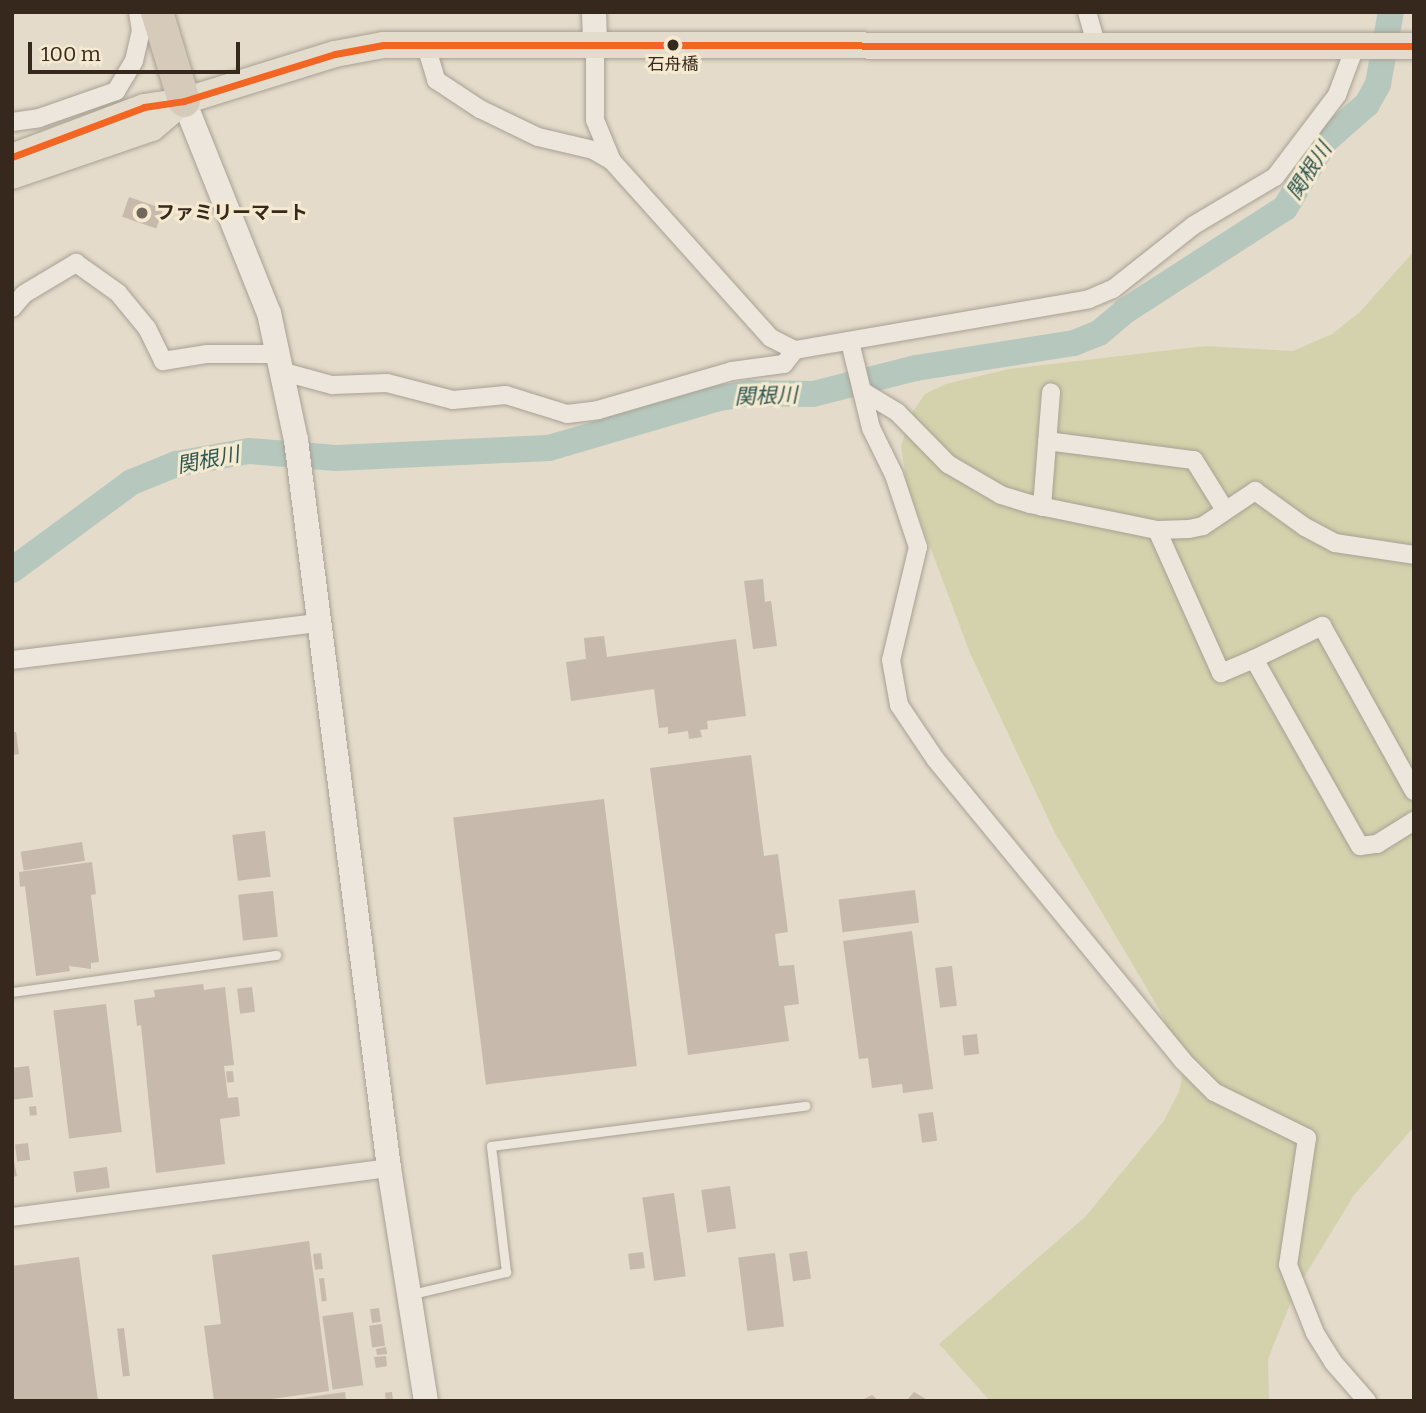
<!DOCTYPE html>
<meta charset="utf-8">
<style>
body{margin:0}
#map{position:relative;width:1426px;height:1413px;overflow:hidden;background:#e4dbca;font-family:Bitter,"Noto Sans JP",serif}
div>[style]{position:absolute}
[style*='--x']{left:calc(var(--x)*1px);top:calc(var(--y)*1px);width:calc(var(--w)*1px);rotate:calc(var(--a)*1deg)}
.green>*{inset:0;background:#d4d2ac}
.river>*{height:26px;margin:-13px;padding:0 13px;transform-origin:13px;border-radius:13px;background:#b6c8bd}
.building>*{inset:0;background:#c7b9ab;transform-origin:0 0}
.roads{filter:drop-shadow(0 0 2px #a8a094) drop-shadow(0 0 2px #a8a094)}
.lane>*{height:9px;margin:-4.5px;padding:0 4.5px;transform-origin:4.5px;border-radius:4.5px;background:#ece6dc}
.street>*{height:18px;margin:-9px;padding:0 9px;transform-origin:9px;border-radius:9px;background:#ece6dc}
.secondary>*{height:24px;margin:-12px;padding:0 12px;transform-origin:12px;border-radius:12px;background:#ece6dc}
.primary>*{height:26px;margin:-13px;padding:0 13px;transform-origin:13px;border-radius:13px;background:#e3dccd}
.highway>*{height:32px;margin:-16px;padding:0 16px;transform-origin:16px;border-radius:16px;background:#d6cbbb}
.bus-1>*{height:7px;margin:-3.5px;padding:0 3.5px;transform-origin:3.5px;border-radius:3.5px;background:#f26522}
.dots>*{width:19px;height:19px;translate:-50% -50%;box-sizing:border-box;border:4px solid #f5e9cf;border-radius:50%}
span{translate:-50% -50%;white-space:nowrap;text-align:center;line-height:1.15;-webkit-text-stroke:6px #f5e9cf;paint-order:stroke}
.bus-label{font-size:17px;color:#36281c}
.poi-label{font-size:19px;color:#36281c;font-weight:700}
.left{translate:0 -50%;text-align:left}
.water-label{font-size:21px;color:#2b5652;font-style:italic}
.frame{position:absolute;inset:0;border:14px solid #36281c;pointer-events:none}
.scale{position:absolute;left:28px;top:42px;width:212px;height:32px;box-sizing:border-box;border:4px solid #36281c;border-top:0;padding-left:9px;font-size:21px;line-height:24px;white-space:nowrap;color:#36281c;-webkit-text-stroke:5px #f5e9cf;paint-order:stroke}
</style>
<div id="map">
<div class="green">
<i style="clip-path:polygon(1414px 251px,1414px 1127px,1354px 1195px,1295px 1292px,1268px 1359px,1269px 1401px,990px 1401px,939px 1344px,1086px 1216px,1163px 1122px,1179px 1092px,1184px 1067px,1160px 1011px,1055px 833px,970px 653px,907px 485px,901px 446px,911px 414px,925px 394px,946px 384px,1009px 369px,1205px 346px,1293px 351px,1332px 334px,1360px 312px)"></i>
</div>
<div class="river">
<i style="--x:12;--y:570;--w:149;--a:-36.3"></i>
<i style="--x:132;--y:482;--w:48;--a:-22.2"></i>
<i style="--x:176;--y:464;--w:74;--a:-10.1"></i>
<i style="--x:249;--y:451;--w:87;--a:4.6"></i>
<i style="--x:336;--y:458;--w:213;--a:-2.7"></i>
<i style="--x:549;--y:448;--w:173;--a:-16.4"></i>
<i style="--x:715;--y:399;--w:36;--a:-10"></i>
<i style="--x:750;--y:393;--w:63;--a:0.9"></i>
<i style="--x:813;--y:394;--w:106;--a:-14.2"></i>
<i style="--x:916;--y:368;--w:160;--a:-9"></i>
<i style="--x:1074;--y:343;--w:27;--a:-22"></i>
<i style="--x:1099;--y:333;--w:34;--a:-40"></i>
<i style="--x:1125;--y:311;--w:190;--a:-32.8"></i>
<i style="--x:1285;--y:208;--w:78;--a:-59.2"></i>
<i style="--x:1325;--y:141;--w:56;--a:-41.4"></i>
<i style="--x:1367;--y:104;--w:23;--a:-61"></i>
<i style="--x:1378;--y:84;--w:73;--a:-79.8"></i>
</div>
<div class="building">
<i style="left:129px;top:197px;width:36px;height:21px;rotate:19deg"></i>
<i style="clip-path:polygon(763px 579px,765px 602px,771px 601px,777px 646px,753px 649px,744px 581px)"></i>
<i style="clip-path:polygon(604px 636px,607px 657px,736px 639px,746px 716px,707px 721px,708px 729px,700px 730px,702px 737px,689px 739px,688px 731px,668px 734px,668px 727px,659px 728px,654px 689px,571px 701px,566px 662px,586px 659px,584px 638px)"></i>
<i style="clip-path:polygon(12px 732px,16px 732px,19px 754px,12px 755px)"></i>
<i style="clip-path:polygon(751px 755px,764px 856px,778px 854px,788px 932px,775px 934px,779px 966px,794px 965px,799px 1004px,784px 1006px,789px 1041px,688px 1055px,650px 768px)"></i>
<i style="left:604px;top:799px;width:269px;height:152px;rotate:83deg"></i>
<i style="left:265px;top:831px;width:46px;height:33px;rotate:83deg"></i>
<i style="left:82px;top:842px;width:19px;height:62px;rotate:81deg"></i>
<i style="clip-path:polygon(92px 862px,96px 894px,91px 895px,99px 962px,91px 963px,91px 969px,69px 966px,70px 971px,36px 976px,25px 886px,20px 887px,19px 872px)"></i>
<i style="left:915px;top:890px;width:33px;height:77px;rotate:83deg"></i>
<i style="left:273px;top:891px;width:46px;height:35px;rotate:84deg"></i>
<i style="clip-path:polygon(912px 931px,933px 1089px,903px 1093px,902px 1084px,872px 1088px,868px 1058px,859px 1059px,843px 941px)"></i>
<i style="left:952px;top:966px;width:40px;height:17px;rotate:83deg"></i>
<i style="clip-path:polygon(203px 984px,204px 990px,225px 987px,234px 1065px,224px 1066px,228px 1098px,238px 1097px,240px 1116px,220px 1119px,225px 1164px,156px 1173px,141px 1025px,137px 1026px,134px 1000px,155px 997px,154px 990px)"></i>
<i style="left:252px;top:987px;width:25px;height:15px;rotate:83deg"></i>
<i style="left:106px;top:1004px;width:129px;height:53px;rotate:83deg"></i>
<i style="left:977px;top:1034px;width:20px;height:15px;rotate:84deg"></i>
<i style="clip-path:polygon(29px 1066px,33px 1097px,12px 1100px,12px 1068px)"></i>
<i style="left:233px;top:1071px;width:11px;height:7px;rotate:85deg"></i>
<i style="left:36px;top:1106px;width:9px;height:7px;rotate:84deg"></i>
<i style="left:933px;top:1112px;width:29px;height:15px;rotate:82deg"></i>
<i style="left:28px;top:1143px;width:17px;height:13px;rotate:83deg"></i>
<i style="clip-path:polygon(12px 1151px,17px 1176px,12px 1177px)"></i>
<i style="left:107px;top:1167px;width:21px;height:34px;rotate:82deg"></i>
<i style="left:730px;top:1186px;width:43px;height:29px;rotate:82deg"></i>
<i style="left:674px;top:1193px;width:84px;height:32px;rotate:82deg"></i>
<i style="clip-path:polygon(309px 1241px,329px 1391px,257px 1401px,214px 1401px,204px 1326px,221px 1324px,212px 1255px)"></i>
<i style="left:807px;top:1251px;width:28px;height:18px;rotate:82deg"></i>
<i style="left:643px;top:1252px;width:16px;height:15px;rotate:83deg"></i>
<i style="left:321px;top:1253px;width:16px;height:8px;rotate:83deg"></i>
<i style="left:775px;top:1253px;width:74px;height:37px;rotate:83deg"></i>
<i style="clip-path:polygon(79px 1257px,98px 1401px,12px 1401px,12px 1266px)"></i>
<i style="left:324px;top:1278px;width:23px;height:5px;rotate:83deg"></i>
<i style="left:379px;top:1308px;width:14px;height:9px;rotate:82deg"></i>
<i style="left:353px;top:1312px;width:74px;height:31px;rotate:82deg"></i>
<i style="left:382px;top:1324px;width:22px;height:13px;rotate:82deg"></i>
<i style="left:124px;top:1328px;width:48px;height:7px;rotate:83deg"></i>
<i style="clip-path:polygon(386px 1347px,387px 1354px,377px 1355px,376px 1349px)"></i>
<i style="clip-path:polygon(386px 1356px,387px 1366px,376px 1368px,374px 1357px)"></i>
<i style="clip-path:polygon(345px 1392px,346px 1401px,295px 1401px,295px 1399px)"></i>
<i style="left:392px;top:1392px;width:9px;height:7px;rotate:84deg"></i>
<i style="clip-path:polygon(914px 1392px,929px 1401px,906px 1401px)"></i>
<i style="clip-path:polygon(872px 1395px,879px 1401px,860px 1401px)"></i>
</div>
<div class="roads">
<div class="lane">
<i style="--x:12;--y:992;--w:267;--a:-8"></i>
<i style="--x:412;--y:1294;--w:97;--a:-13.2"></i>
<i style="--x:506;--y:1272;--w:127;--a:-96.8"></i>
<i style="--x:491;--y:1146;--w:317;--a:-7.3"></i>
</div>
<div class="street">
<i style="--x:1087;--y:12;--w:35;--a:74"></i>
<i style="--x:425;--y:43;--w:39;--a:73"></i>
<i style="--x:436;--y:80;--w:53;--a:33.4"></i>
<i style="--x:480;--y:109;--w:64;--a:25.8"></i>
<i style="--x:538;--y:137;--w:57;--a:13.3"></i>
<i style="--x:593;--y:150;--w:22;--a:30"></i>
<i style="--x:612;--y:161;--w:238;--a:48.1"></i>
<i style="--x:771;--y:338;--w:27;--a:27"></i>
<i style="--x:795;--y:350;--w:298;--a:-9.8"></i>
<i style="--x:1089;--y:299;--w:26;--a:-23"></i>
<i style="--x:1113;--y:289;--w:103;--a:-38.3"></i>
<i style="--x:1194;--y:225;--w:94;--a:-30.7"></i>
<i style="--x:1275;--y:177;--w:103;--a:-52.9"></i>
<i style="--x:1337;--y:95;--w:51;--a:-69.4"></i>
<i style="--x:595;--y:43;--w:77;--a:90"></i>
<i style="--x:595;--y:120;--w:44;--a:67.5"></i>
<i style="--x:12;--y:122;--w:27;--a:-8"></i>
<i style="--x:39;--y:118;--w:82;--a:-19.3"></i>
<i style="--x:116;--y:91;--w:35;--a:-59"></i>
<i style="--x:134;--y:61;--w:31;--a:-77"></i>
<i style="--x:141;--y:31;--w:19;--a:-99"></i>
<i style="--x:12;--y:308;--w:18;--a:-49"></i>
<i style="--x:24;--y:294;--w:61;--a:-30.8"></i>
<i style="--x:76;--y:263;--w:52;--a:35.5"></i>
<i style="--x:118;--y:293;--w:45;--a:50.4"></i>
<i style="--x:147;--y:328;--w:37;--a:64"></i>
<i style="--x:163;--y:361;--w:45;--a:-9"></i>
<i style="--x:207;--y:354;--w:73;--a:0"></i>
<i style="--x:850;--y:342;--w:89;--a:76.3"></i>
<i style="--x:871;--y:428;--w:52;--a:63.9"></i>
<i style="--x:894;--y:475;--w:76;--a:71.6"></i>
<i style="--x:918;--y:547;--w:116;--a:103.4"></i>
<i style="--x:891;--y:660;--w:46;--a:79.9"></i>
<i style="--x:899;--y:705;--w:66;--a:56.1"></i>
<i style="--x:936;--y:760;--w:388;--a:50.6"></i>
<i style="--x:1182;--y:1060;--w:45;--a:45"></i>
<i style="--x:1214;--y:1092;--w:104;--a:26.3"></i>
<i style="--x:1307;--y:1138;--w:128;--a:98.5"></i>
<i style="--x:1288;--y:1265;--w:73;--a:68.3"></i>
<i style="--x:1315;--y:1333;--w:34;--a:58"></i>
<i style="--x:1333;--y:1362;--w:52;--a:48.9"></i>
<i style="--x:284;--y:372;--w:50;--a:15.2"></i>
<i style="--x:332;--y:385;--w:55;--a:-2.1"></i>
<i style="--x:387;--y:383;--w:68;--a:14.4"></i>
<i style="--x:453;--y:400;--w:53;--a:-5.4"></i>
<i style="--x:506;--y:395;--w:64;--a:17.3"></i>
<i style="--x:567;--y:414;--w:31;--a:-7"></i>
<i style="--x:598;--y:410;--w:140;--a:-16.2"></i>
<i style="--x:732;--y:371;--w:52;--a:-7.7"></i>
<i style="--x:784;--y:364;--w:18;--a:-52"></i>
<i style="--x:862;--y:391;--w:41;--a:31"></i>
<i style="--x:897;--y:412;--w:73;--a:45.6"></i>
<i style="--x:948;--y:464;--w:61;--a:30.3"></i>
<i style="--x:1001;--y:495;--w:30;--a:17"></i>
<i style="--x:1030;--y:504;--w:130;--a:11.6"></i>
<i style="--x:1157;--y:530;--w:32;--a:-2"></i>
<i style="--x:1189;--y:529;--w:14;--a:-12"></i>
<i style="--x:1203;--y:526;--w:63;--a:-33.9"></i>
<i style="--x:1255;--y:491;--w:62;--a:35.8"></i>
<i style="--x:1305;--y:527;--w:34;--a:28"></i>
<i style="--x:1335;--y:543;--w:80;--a:8.6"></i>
<i style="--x:1047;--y:441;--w:148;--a:7.4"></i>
<i style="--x:1194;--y:460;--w:59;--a:58.2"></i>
<i style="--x:1042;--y:507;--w:115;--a:-85.5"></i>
<i style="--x:1157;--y:530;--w:157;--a:65.9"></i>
<i style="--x:1221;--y:673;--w:36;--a:-23"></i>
<i style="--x:1254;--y:659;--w:215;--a:60.5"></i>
<i style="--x:1360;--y:846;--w:17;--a:-7"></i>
<i style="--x:1377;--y:844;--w:44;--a:-31.9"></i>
<i style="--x:1254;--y:659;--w:76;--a:-25.9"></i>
<i style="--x:1322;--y:626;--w:189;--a:60.9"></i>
<i style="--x:12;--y:660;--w:309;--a:-6.9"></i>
<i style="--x:12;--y:1217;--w:380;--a:-7.4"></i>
</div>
<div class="secondary">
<i style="--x:594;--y:12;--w:31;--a:88"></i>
<i style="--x:184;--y:101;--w:228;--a:68.2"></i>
<i style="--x:269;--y:313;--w:130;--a:78"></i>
<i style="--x:296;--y:440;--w:734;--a:82.72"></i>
<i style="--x:389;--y:1168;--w:236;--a:81"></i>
</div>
<div class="primary">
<i style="--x:12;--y:157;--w:141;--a:-20.7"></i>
<i style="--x:144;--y:107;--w:40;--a:-8.5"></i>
<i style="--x:184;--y:101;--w:158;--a:-17.3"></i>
<i style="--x:335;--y:54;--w:49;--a:-10.6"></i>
<i style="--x:383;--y:45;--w:1031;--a:0.06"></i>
<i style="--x:12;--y:176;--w:148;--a:-18.9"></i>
<i style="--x:152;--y:128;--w:42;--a:-40.2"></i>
</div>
<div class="highway">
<i style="--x:157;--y:12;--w:93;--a:73.1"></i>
</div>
</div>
<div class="bus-1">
<i style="--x:12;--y:157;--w:141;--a:-20.7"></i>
<i style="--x:144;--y:107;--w:40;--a:-8.5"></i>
<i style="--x:184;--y:101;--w:158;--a:-17.3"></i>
<i style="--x:335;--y:54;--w:49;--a:-10.6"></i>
<i style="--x:383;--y:45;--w:1031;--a:0.06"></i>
</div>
<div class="dots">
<i style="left:673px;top:45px;background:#36281c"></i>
<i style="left:142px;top:213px;background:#736759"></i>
</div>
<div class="bus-label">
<span style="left:673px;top:65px">石舟橋</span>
</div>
<div class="poi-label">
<span class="left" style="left:156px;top:213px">ファミリーマート</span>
</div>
<div class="water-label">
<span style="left:1309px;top:171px;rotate:-57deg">関根川</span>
<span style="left:766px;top:396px;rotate:-2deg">関根川</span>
<span style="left:208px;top:460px;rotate:-11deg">関根川</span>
</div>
<div class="frame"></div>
<div class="scale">100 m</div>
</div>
